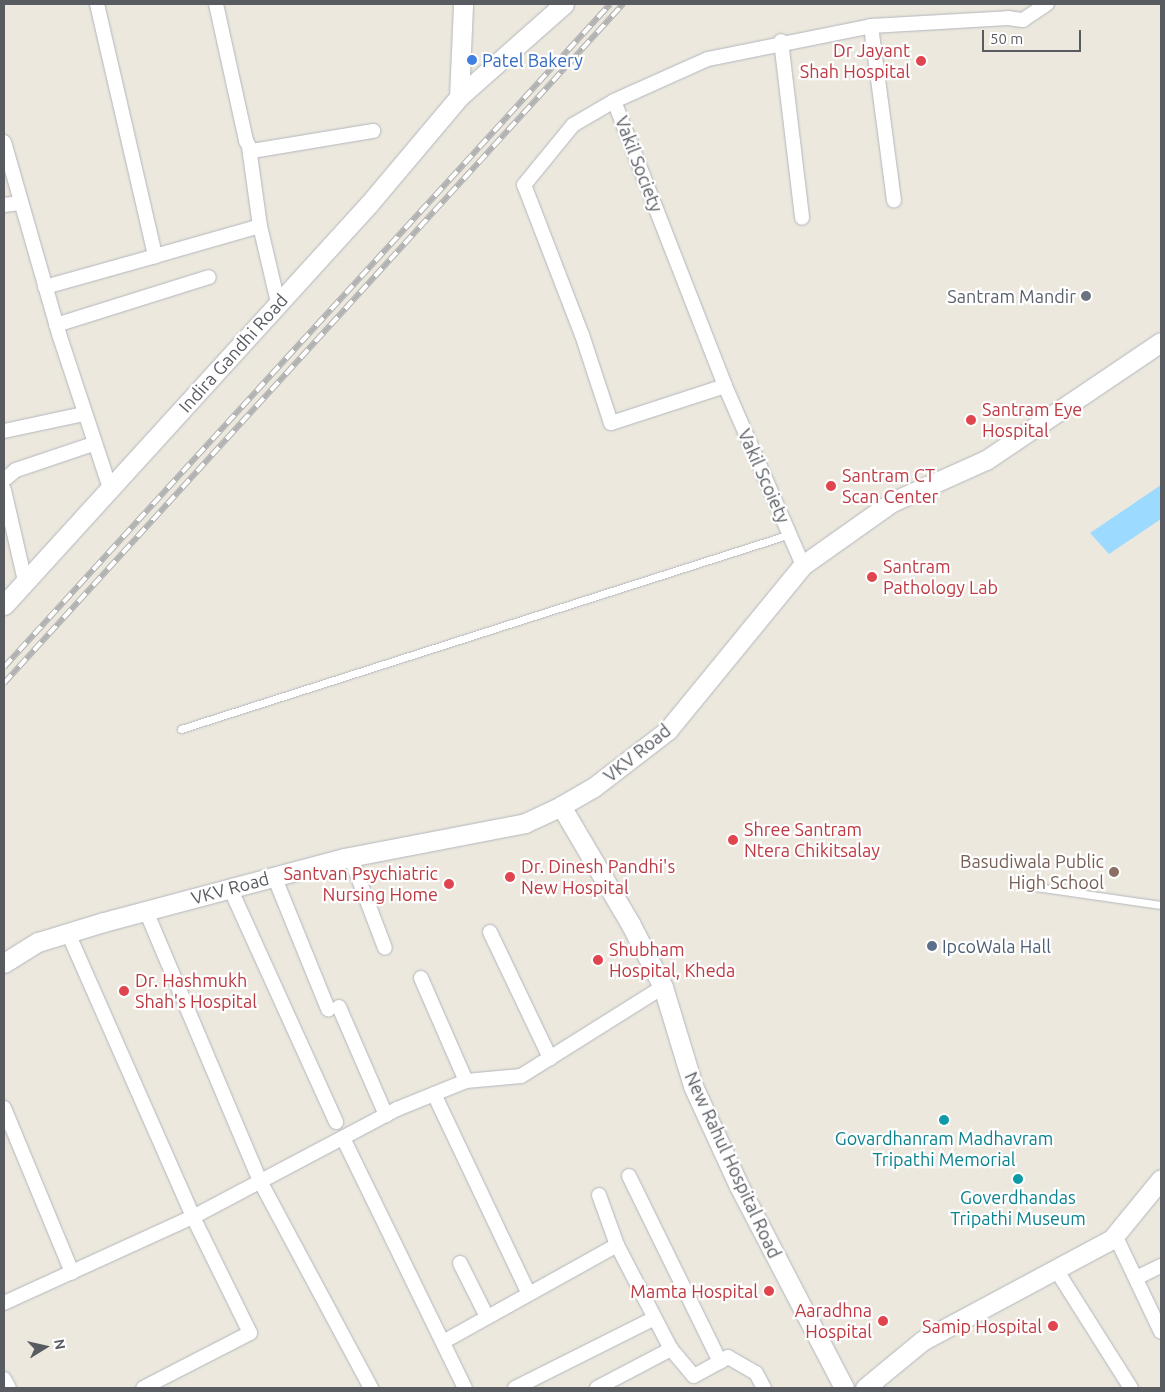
<!DOCTYPE html>
<style>
body{margin:0}
#map{position:relative;width:1165px;height:1392px;overflow:hidden;background:#ece8de;font-family:Ubuntu,sans-serif}
div>[style]{position:absolute}
[style*='--x']{left:calc(var(--x)*1px);top:calc(var(--y)*1px);width:calc(var(--w)*1px);rotate:calc(var(--a)*1deg)}
.water>*{inset:0;background:#9cdaff}
.roads{filter:drop-shadow(0 0 1px #b2b6bb) drop-shadow(0 0 1px #b2b6bb)}
.lane>*{height:7px;margin:-3.5px;padding:0 3.5px;transform-origin:3.5px;border-radius:3.5px;background:#fff}
.street>*{height:14px;margin:-7px;padding:0 7px;transform-origin:7px;border-radius:7px;background:#fff}
.secondary>*{height:19px;margin:-9.5px;padding:0 9.5px;transform-origin:9.5px;border-radius:9.5px;background:#fff}
.rail>*{height:5.5px;margin-top:-2.75px;transform-origin:0;background:repeating-linear-gradient(90deg,#fff 0 11px,#b1b2b2 0 22px);box-sizing:border-box;border-block:1px solid #b1b2b2}
.dots>*{width:14px;height:14px;translate:-50% -50%;box-sizing:border-box;border:2px solid #fff;border-radius:50%}
span{translate:-50% -50%;white-space:nowrap;text-align:center;line-height:1.15;-webkit-text-stroke:4.5px #fff;paint-order:stroke}
.health-label{font-size:18px;color:#be3a42}
.right{translate:-100% -50%;text-align:right}
.left{translate:0 -50%;text-align:left}
.shop-label{font-size:18px;color:#366cbe}
.street-label{font-size:18px;color:#585c61}
.worship-label{font-size:18px;color:#5b616d}
.education-label{font-size:18px;color:#785e54}
.service-label{font-size:18px;color:#4e5e75}
.culture-label{font-size:18px;color:#0d838f}
.frame{position:absolute;inset:0;border:5px solid #585c61;pointer-events:none}
.north{position:absolute;left:20px;top:1322px;width:50px;height:50px;-webkit-text-stroke:4px #fff;paint-order:stroke;rotate:80deg;font-size:14px;font-weight:700;line-height:20px;text-align:center;color:#585c61}
.north::after{content:'';display:block;margin:auto;width:18px;height:22px;background:#585c61;clip-path:polygon(50% 0,100% 100%,50% 72%,0 100%)}
.scale{position:absolute;left:982px;top:30px;width:99px;height:22px;box-sizing:border-box;border:2px solid #585c61;border-top:0;padding-left:6px;font-size:15px;line-height:18px;white-space:nowrap;color:#585c61;-webkit-text-stroke:4px #fff;paint-order:stroke}
</style>
<div id="map">
<div class="water">
<i style="clip-path:polygon(1161px 485px,1161px 519px,1109px 554px,1090px 533px)"></i>
</div>
<div class="roads">
<div class="lane">
<i style="--x:181;--y:729;--w:639;--a:-17.75"></i>
<i style="--x:1029;--y:886;--w:133;--a:8.2"></i>
</div>
<div class="street">
<i style="--x:97;--y:4;--w:259;--a:77"></i>
<i style="--x:155;--y:256;--w:109;--a:-15.9"></i>
<i style="--x:260;--y:226;--w:79;--a:76.8"></i>
<i style="--x:216;--y:4;--w:140;--a:77.6"></i>
<i style="--x:246;--y:141;--w:12;--a:59"></i>
<i style="--x:252;--y:151;--w:123;--a:-9.4"></i>
<i style="--x:871;--y:26;--w:137;--a:-3.3"></i>
<i style="--x:1008;--y:18;--w:15;--a:8"></i>
<i style="--x:1023;--y:20;--w:29;--a:-34"></i>
<i style="--x:781;--y:41;--w:178;--a:83.2"></i>
<i style="--x:614;--y:101;--w:306;--a:68.7"></i>
<i style="--x:725;--y:386;--w:120;--a:162"></i>
<i style="--x:611;--y:423;--w:93;--a:-108.2"></i>
<i style="--x:582;--y:335;--w:161;--a:-111.1"></i>
<i style="--x:524;--y:185;--w:77;--a:-50.8"></i>
<i style="--x:573;--y:125;--w:48;--a:-30.3"></i>
<i style="--x:614;--y:101;--w:103;--a:-24.1"></i>
<i style="--x:708;--y:59;--w:166;--a:-11.4"></i>
<i style="--x:871;--y:26;--w:176;--a:82.5"></i>
<i style="--x:4;--y:142;--w:200;--a:74"></i>
<i style="--x:59;--y:334;--w:162;--a:71.7"></i>
<i style="--x:249;--y:147;--w:80;--a:82.1"></i>
<i style="--x:4;--y:205;--w:16;--a:-7"></i>
<i style="--x:45;--y:287;--w:114;--a:-15.7"></i>
<i style="--x:56;--y:325;--w:160;--a:-17.4"></i>
<i style="--x:725;--y:386;--w:195;--a:66.5"></i>
<i style="--x:4;--y:431;--w:82;--a:-12"></i>
<i style="--x:4;--y:480;--w:16;--a:-40"></i>
<i style="--x:16;--y:470;--w:81;--a:-18.7"></i>
<i style="--x:4;--y:490;--w:93;--a:77"></i>
<i style="--x:350;--y:856;--w:98;--a:69.2"></i>
<i style="--x:274;--y:876;--w:144;--a:67.9"></i>
<i style="--x:230;--y:888;--w:257;--a:65.6"></i>
<i style="--x:146;--y:911;--w:293;--a:67.1"></i>
<i style="--x:260;--y:1181;--w:235;--a:61.8"></i>
<i style="--x:490;--y:932;--w:140;--a:64.5"></i>
<i style="--x:68;--y:933;--w:310;--a:66.2"></i>
<i style="--x:193;--y:1217;--w:129;--a:63.8"></i>
<i style="--x:250;--y:1333;--w:120;--a:152.8"></i>
<i style="--x:421;--y:978;--w:112;--a:66.4"></i>
<i style="--x:339;--y:1007;--w:118;--a:66.5"></i>
<i style="--x:434;--y:1094;--w:221;--a:64.6"></i>
<i style="--x:4;--y:1108;--w:178;--a:67.5"></i>
<i style="--x:343;--y:1138;--w:278;--a:64"></i>
<i style="--x:629;--y:1176;--w:207;--a:63.9"></i>
<i style="--x:599;--y:1195;--w:53;--a:70.2"></i>
<i style="--x:617;--y:1245;--w:117;--a:62.6"></i>
<i style="--x:671;--y:1349;--w:35;--a:50"></i>
<i style="--x:694;--y:1376;--w:39;--a:-29"></i>
<i style="--x:728;--y:1357;--w:32;--a:30"></i>
<i style="--x:756;--y:1373;--w:17;--a:62"></i>
<i style="--x:1115;--y:1235;--w:107;--a:64.6"></i>
<i style="--x:460;--y:1263;--w:60;--a:63.4"></i>
<i style="--x:1057;--y:1271;--w:138;--a:57.7"></i>
<i style="--x:1136;--y:1278;--w:28;--a:-26"></i>
<i style="--x:4;--y:1303;--w:208;--a:-24.5"></i>
<i style="--x:193;--y:1217;--w:231;--a:-27.9"></i>
<i style="--x:397;--y:1109;--w:74;--a:-22.1"></i>
<i style="--x:466;--y:1081;--w:55;--a:-5.2"></i>
<i style="--x:521;--y:1076;--w:168;--a:-32.1"></i>
<i style="--x:443;--y:1342;--w:199;--a:-29.1"></i>
<i style="--x:4;--y:1379;--w:10;--a:61"></i>
<i style="--x:515;--y:1388;--w:154;--a:-26.6"></i>
<i style="--x:597;--y:1388;--w:84;--a:-27.8"></i>
</div>
<div class="secondary">
<i style="--x:459;--y:97;--w:93;--a:-87.5"></i>
<i style="--x:4;--y:605;--w:542;--a:-47.69"></i>
<i style="--x:369;--y:204;--w:140;--a:-49.9"></i>
<i style="--x:459;--y:97;--w:140;--a:-41.5"></i>
<i style="--x:561;--y:806;--w:138;--a:59.5"></i>
<i style="--x:631;--y:925;--w:70;--a:62.7"></i>
<i style="--x:663;--y:987;--w:103;--a:73.1"></i>
<i style="--x:693;--y:1086;--w:110;--a:65.3"></i>
<i style="--x:739;--y:1186;--w:228;--a:62.5"></i>
<i style="--x:4;--y:963;--w:40;--a:-32"></i>
<i style="--x:38;--y:942;--w:69;--a:-16.9"></i>
<i style="--x:104;--y:922;--w:248;--a:-14.9"></i>
<i style="--x:344;--y:858;--w:184;--a:-10.9"></i>
<i style="--x:525;--y:823;--w:40;--a:-25"></i>
<i style="--x:561;--y:806;--w:38;--a:-30"></i>
<i style="--x:594;--y:787;--w:93;--a:-37.6"></i>
<i style="--x:668;--y:730;--w:213;--a:-50.7"></i>
<i style="--x:803;--y:565;--w:109;--a:-35.3"></i>
<i style="--x:892;--y:502;--w:103;--a:-24.1"></i>
<i style="--x:986;--y:460;--w:211;--a:-34"></i>
<i style="--x:865;--y:1388;--w:74;--a:-39.5"></i>
<i style="--x:922;--y:1341;--w:216;--a:-28.2"></i>
<i style="--x:1112;--y:1239;--w:77;--a:-50.8"></i>
</div>
</div>
<div class="rail">
<i style="--x:4;--y:667;--w:898;--a:-47.57"></i>
<i style="--x:4;--y:683;--w:919;--a:-47.65"></i>
</div>
<div class="dots">
<i style="left:472px;top:60px;background:#3f7fe0"></i>
<i style="left:921px;top:61px;background:#e0444e"></i>
<i style="left:1086px;top:296px;background:#6b7280"></i>
<i style="left:971px;top:420px;background:#e0444e"></i>
<i style="left:831px;top:486px;background:#e0444e"></i>
<i style="left:872px;top:577px;background:#e0444e"></i>
<i style="left:733px;top:840px;background:#e0444e"></i>
<i style="left:1114px;top:872px;background:#8d6e63"></i>
<i style="left:510px;top:877px;background:#e0444e"></i>
<i style="left:449px;top:884px;background:#e0444e"></i>
<i style="left:932px;top:946px;background:#5c6f8a"></i>
<i style="left:598px;top:960px;background:#e0444e"></i>
<i style="left:124px;top:991px;background:#e0444e"></i>
<i style="left:944px;top:1120px;background:#0f9aa8"></i>
<i style="left:1018px;top:1179px;background:#0f9aa8"></i>
<i style="left:769px;top:1291px;background:#e0444e"></i>
<i style="left:883px;top:1321px;background:#e0444e"></i>
<i style="left:1053px;top:1326px;background:#e0444e"></i>
</div>
<div class="health-label">
<span class="right" style="left:910px;top:61px">Dr Jayant<br>Shah Hospital</span>
<span class="left" style="left:982px;top:420px">Santram Eye<br>Hospital</span>
<span class="left" style="left:842px;top:486px">Santram CT<br>Scan Center</span>
<span class="left" style="left:883px;top:577px">Santram<br>Pathology Lab</span>
<span class="left" style="left:744px;top:840px">Shree Santram<br>Ntera Chikitsalay</span>
<span class="left" style="left:521px;top:877px">Dr. Dinesh Pandhi's<br>New Hospital</span>
<span class="right" style="left:438px;top:884px">Santvan Psychiatric<br>Nursing Home</span>
<span class="left" style="left:609px;top:960px">Shubham<br>Hospital, Kheda</span>
<span class="left" style="left:135px;top:991px">Dr. Hashmukh<br>Shah's Hospital</span>
<span class="right" style="left:758px;top:1291px">Mamta Hospital</span>
<span class="right" style="left:872px;top:1321px">Aaradhna<br>Hospital</span>
<span class="right" style="left:1042px;top:1326px">Samip Hospital</span>
</div>
<div class="shop-label">
<span class="left" style="left:482px;top:60px">Patel Bakery</span>
</div>
<div class="street-label">
<span style="left:639px;top:164px;rotate:69deg">Vakil Society</span>
<span style="left:233px;top:353px;rotate:-48deg">Indira Gandhi Road</span>
<span style="left:764px;top:476px;rotate:66deg">Vakil Scoiety</span>
<span style="left:637px;top:753px;rotate:-39deg">VKV Road</span>
<span style="left:230px;top:888px;rotate:-15deg">VKV Road</span>
<span style="left:733px;top:1165px;rotate:65deg">New Rahul Hospital Road</span>
</div>
<div class="worship-label">
<span class="right" style="left:1076px;top:296px">Santram Mandir</span>
</div>
<div class="education-label">
<span class="right" style="left:1104px;top:872px">Basudiwala Public<br>High School</span>
</div>
<div class="service-label">
<span class="left" style="left:942px;top:946px">IpcoWala Hall</span>
</div>
<div class="culture-label">
<span style="left:944px;top:1149px">Govardhanram Madhavram<br>Tripathi Memorial</span>
<span style="left:1018px;top:1208px">Goverdhandas<br>Tripathi Museum</span>
</div>
<div class="frame"></div>
<div class="north">N</div>
<div class="scale">50 m</div>
</div>
